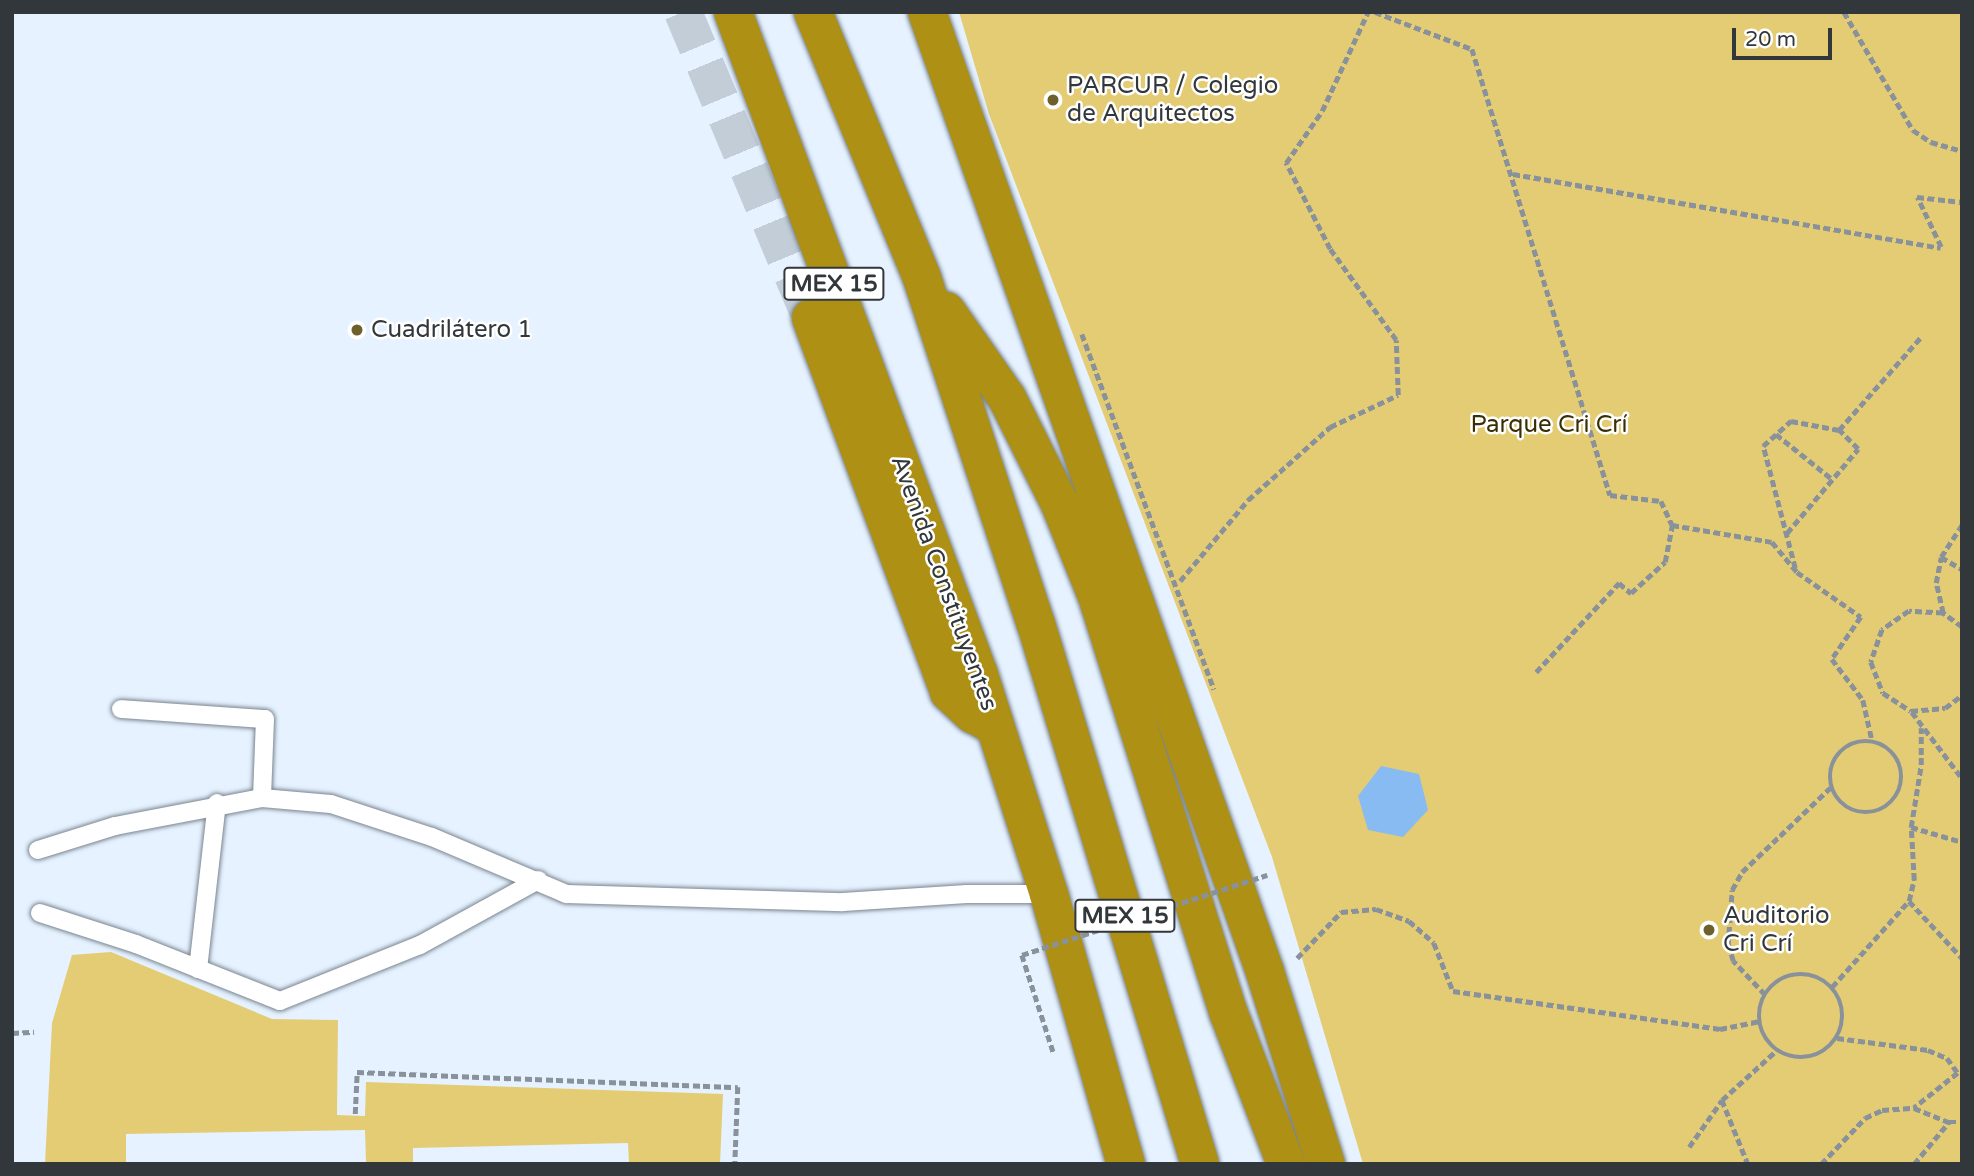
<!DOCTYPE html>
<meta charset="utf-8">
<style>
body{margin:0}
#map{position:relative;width:1974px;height:1176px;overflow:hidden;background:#e6f2ff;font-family:"Varela Round",sans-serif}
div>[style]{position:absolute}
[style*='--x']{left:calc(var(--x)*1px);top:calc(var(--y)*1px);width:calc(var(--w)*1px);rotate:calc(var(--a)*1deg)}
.green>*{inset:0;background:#e4cc75}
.water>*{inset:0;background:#87bbf2}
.highway-tunnel>*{height:38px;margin-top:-19px;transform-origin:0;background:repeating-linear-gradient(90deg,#c2cdd8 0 38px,transparent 0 57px)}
.path>*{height:4.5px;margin-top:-2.25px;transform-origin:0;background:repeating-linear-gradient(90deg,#89919a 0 7px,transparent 0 10.5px)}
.path>.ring{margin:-2.25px;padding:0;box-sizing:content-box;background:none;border:4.5px solid #89919a;border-radius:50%}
.roads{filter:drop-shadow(0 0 2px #7a8590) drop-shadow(0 0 2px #7a8590)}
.lane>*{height:18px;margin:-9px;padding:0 9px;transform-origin:9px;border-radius:9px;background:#fff}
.highway>*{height:38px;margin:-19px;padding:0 19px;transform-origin:19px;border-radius:19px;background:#ad9014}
.path-bridge>*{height:4.5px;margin-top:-2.25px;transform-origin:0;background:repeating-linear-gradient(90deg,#89919a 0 7px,transparent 0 10.5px)}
.dots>*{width:19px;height:19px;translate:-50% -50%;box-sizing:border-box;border:4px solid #fff;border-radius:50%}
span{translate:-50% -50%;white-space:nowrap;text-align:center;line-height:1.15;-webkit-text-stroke:5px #fff;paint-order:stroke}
.shield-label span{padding:2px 5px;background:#fff;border:2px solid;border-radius:5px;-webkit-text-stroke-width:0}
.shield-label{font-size:23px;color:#32373b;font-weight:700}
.poi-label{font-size:24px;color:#32373b}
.left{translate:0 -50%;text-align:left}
.park-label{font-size:24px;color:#3a2f04}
.street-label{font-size:24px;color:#32373b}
.frame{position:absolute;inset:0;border:14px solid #32373b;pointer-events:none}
.scale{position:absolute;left:1732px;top:28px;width:100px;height:32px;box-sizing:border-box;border:4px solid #32373b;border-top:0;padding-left:9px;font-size:21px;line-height:24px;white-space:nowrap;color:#32373b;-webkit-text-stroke:5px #fff;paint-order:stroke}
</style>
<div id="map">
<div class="green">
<i style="clip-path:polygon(959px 12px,1962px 12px,1962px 1164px,1363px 1164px,1272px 857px,989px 114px)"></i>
<i style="clip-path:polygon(111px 952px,272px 1019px,338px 1020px,337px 1115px,365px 1116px,366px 1082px,723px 1094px,720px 1164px,629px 1164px,628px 1143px,413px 1148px,413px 1164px,295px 1164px,366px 1162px,365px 1130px,126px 1134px,126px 1164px,45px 1164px,52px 1023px,72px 955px)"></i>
</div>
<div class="water">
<i style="clip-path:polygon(1381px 766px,1419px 774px,1428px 810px,1403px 837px,1368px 830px,1358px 796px)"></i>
</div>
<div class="highway-tunnel">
<i style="--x:683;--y:12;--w:332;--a:67.3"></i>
</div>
<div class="path">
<i style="--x:1375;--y:12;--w:104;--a:20.9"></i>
<i style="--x:1472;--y:49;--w:467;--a:72.8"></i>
<i style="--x:1610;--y:495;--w:51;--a:6.7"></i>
<i style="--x:1661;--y:501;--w:26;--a:65"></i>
<i style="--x:1672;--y:525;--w:101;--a:9.6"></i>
<i style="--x:1772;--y:542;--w:39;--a:50"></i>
<i style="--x:1797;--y:572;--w:78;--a:35.1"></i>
<i style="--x:1861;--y:617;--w:51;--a:124.6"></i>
<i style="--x:1832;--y:659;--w:51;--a:52.9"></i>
<i style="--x:1863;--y:700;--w:41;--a:77.3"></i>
<i style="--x:1844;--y:12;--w:137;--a:59.7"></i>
<i style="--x:1913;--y:130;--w:22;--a:34"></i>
<i style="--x:1931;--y:142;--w:32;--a:16"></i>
<i style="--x:1513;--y:174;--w:434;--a:9.8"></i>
<i style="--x:1941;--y:247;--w:55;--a:-115.6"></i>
<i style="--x:1917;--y:197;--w:45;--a:6.3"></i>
<i style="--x:1082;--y:334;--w:379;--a:69.6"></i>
<i style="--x:1776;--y:434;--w:72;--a:38.8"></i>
<i style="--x:1787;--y:533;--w:110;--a:-49.8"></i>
<i style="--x:1858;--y:449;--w:27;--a:-135"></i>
<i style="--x:1941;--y:557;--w:24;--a:30"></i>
<i style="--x:1795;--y:568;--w:126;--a:-104.7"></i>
<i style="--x:1763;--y:446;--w:38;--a:-42"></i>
<i style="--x:1791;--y:421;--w:49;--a:10.6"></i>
<i style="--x:1839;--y:430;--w:123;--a:-48.6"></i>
<i style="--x:1180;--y:581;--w:106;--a:-50"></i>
<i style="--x:1248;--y:500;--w:110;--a:-41.7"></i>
<i style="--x:1330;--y:427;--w:75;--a:-25.2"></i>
<i style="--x:1398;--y:395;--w:55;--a:-92.1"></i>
<i style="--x:1396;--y:340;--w:112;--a:-126"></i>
<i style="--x:1330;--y:249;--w:97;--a:-117.1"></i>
<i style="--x:1286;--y:163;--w:63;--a:-55.3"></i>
<i style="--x:1322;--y:111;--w:109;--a:-65.1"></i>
<i style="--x:1943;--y:613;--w:31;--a:-103"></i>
<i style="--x:1936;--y:583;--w:26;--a:-79"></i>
<i style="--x:1941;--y:557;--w:38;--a:-57"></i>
<i style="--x:1962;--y:627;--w:24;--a:-144"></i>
<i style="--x:1943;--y:613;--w:34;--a:-177"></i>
<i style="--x:1909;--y:611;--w:33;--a:145"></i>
<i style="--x:1882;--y:630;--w:34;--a:109"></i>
<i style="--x:1871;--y:662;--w:33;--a:69"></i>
<i style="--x:1883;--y:693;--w:33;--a:33"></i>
<i style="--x:1911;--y:711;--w:34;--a:-5"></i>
<i style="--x:1945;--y:708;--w:21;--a:-37"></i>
<i style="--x:1536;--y:672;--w:122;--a:-47"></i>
<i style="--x:1619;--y:583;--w:16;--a:40"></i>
<i style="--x:1631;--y:593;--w:46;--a:-42.4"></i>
<i style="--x:1665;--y:562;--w:38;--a:-79"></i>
<i style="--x:1912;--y:712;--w:83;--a:52.9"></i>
<i class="ring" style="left:1830px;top:741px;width:67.5px;height:67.5px"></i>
<i style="--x:1911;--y:827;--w:53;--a:16.4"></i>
<i style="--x:1909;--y:901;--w:78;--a:47.1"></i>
<i style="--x:1022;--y:955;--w:104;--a:72.1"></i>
<i style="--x:1297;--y:958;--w:64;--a:-46.3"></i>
<i style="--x:1341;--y:912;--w:35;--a:-5"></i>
<i style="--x:1376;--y:909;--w:35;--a:20"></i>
<i style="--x:1409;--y:921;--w:33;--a:41"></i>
<i style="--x:1434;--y:943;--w:52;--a:68.4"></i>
<i style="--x:1453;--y:991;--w:270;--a:8.1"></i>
<i style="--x:1720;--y:1029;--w:41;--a:-11.3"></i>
<i class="ring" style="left:1759px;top:974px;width:79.5px;height:79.5px"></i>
<i style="--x:1832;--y:987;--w:115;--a:-48.2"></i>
<i style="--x:1909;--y:901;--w:22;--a:-77"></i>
<i style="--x:1914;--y:880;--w:53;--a:-93.2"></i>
<i style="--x:1911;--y:827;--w:63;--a:-80.8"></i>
<i style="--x:1921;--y:765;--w:37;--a:-90"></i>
<i style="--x:1765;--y:995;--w:47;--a:-133.3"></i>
<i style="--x:1733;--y:961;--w:18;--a:-106"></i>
<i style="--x:1728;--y:944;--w:54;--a:-85.8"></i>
<i style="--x:1732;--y:890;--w:21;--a:-61"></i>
<i style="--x:1742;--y:872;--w:123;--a:-43.7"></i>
<i style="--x:12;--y:1033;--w:22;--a:-3"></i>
<i style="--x:1837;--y:1038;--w:92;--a:7.5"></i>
<i style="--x:1928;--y:1050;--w:21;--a:23"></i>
<i style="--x:1947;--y:1058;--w:19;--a:54"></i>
<i style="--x:1958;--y:1073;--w:56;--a:141.5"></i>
<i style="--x:1722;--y:1100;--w:69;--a:67.9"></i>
<i style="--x:355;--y:1114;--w:42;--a:-87.3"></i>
<i style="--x:357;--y:1072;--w:381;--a:2.3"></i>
<i style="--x:738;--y:1087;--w:77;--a:92.2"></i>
<i style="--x:1689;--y:1147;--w:57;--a:-54.9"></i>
<i style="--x:1722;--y:1100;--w:74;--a:-42.3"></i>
<i style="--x:1821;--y:1164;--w:64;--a:-46.3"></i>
<i style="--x:1865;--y:1118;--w:19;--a:-25"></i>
<i style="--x:1882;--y:1110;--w:32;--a:-4"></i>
<i style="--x:1914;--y:1108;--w:38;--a:22"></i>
<i style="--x:1949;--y:1122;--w:13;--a:0"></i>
<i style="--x:1914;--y:1164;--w:55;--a:-50.2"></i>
</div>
<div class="roads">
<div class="lane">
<i style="--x:121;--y:709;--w:144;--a:4"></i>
<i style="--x:265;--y:719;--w:79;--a:92.2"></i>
<i style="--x:38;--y:850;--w:81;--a:-17.3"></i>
<i style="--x:115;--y:826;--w:150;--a:-10.8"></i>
<i style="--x:262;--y:798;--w:69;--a:5"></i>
<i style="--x:331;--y:804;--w:106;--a:18.1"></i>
<i style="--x:432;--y:837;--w:146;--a:23"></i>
<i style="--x:566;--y:894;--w:277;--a:1.7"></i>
<i style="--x:843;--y:902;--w:124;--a:-3.7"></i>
<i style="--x:967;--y:894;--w:82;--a:0"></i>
<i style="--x:40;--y:913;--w:101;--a:17.9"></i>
<i style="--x:136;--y:944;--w:155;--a:21.6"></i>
<i style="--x:280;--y:1001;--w:151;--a:-21.8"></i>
<i style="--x:420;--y:945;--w:135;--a:-28.8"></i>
<i style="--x:198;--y:969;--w:167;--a:-83.5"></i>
</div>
<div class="highway">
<i style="--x:733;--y:12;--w:707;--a:69.64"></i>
<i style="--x:979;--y:675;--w:230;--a:72.3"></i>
<i style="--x:1049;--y:894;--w:281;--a:74.1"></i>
<i style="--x:813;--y:12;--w:287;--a:67.7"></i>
<i style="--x:922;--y:278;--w:364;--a:71.8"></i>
<i style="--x:1036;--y:624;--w:564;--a:73.11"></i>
<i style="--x:927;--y:12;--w:1018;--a:70.6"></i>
<i style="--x:1265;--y:972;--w:201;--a:72.4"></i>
<i style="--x:946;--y:311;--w:106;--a:55"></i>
<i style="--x:1007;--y:398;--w:119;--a:63.4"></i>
<i style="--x:1060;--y:504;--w:99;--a:68.1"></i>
<i style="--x:1097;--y:596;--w:438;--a:72.5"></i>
<i style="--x:1229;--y:1014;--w:160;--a:69.2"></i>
<i style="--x:811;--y:318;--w:399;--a:69.7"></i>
<i style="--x:949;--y:692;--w:33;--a:43"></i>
<i style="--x:973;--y:714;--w:25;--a:29"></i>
</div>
</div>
<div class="path-bridge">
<i style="--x:1022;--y:955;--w:258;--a:-18.1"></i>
</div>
<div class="dots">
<i style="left:1053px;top:100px;background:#6e602d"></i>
<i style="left:357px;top:330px;background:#6e602d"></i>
<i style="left:1709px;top:930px;background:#6e602d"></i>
</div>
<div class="shield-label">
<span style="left:834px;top:284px">MEX 15</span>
<span style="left:1125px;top:916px">MEX 15</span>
</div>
<div class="poi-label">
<span class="left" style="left:1067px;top:100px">PARCUR / Colegio<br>de Arquitectos</span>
<span class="left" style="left:371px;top:330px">Cuadrilátero 1</span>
<span class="left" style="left:1723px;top:930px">Auditorio<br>Cri Crí</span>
</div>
<div class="park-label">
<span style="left:1549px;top:425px">Parque Cri Crí</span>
</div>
<div class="street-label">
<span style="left:944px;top:583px;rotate:70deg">Avenida Constituyentes</span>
</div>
<div class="frame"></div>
<div class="scale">20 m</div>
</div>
